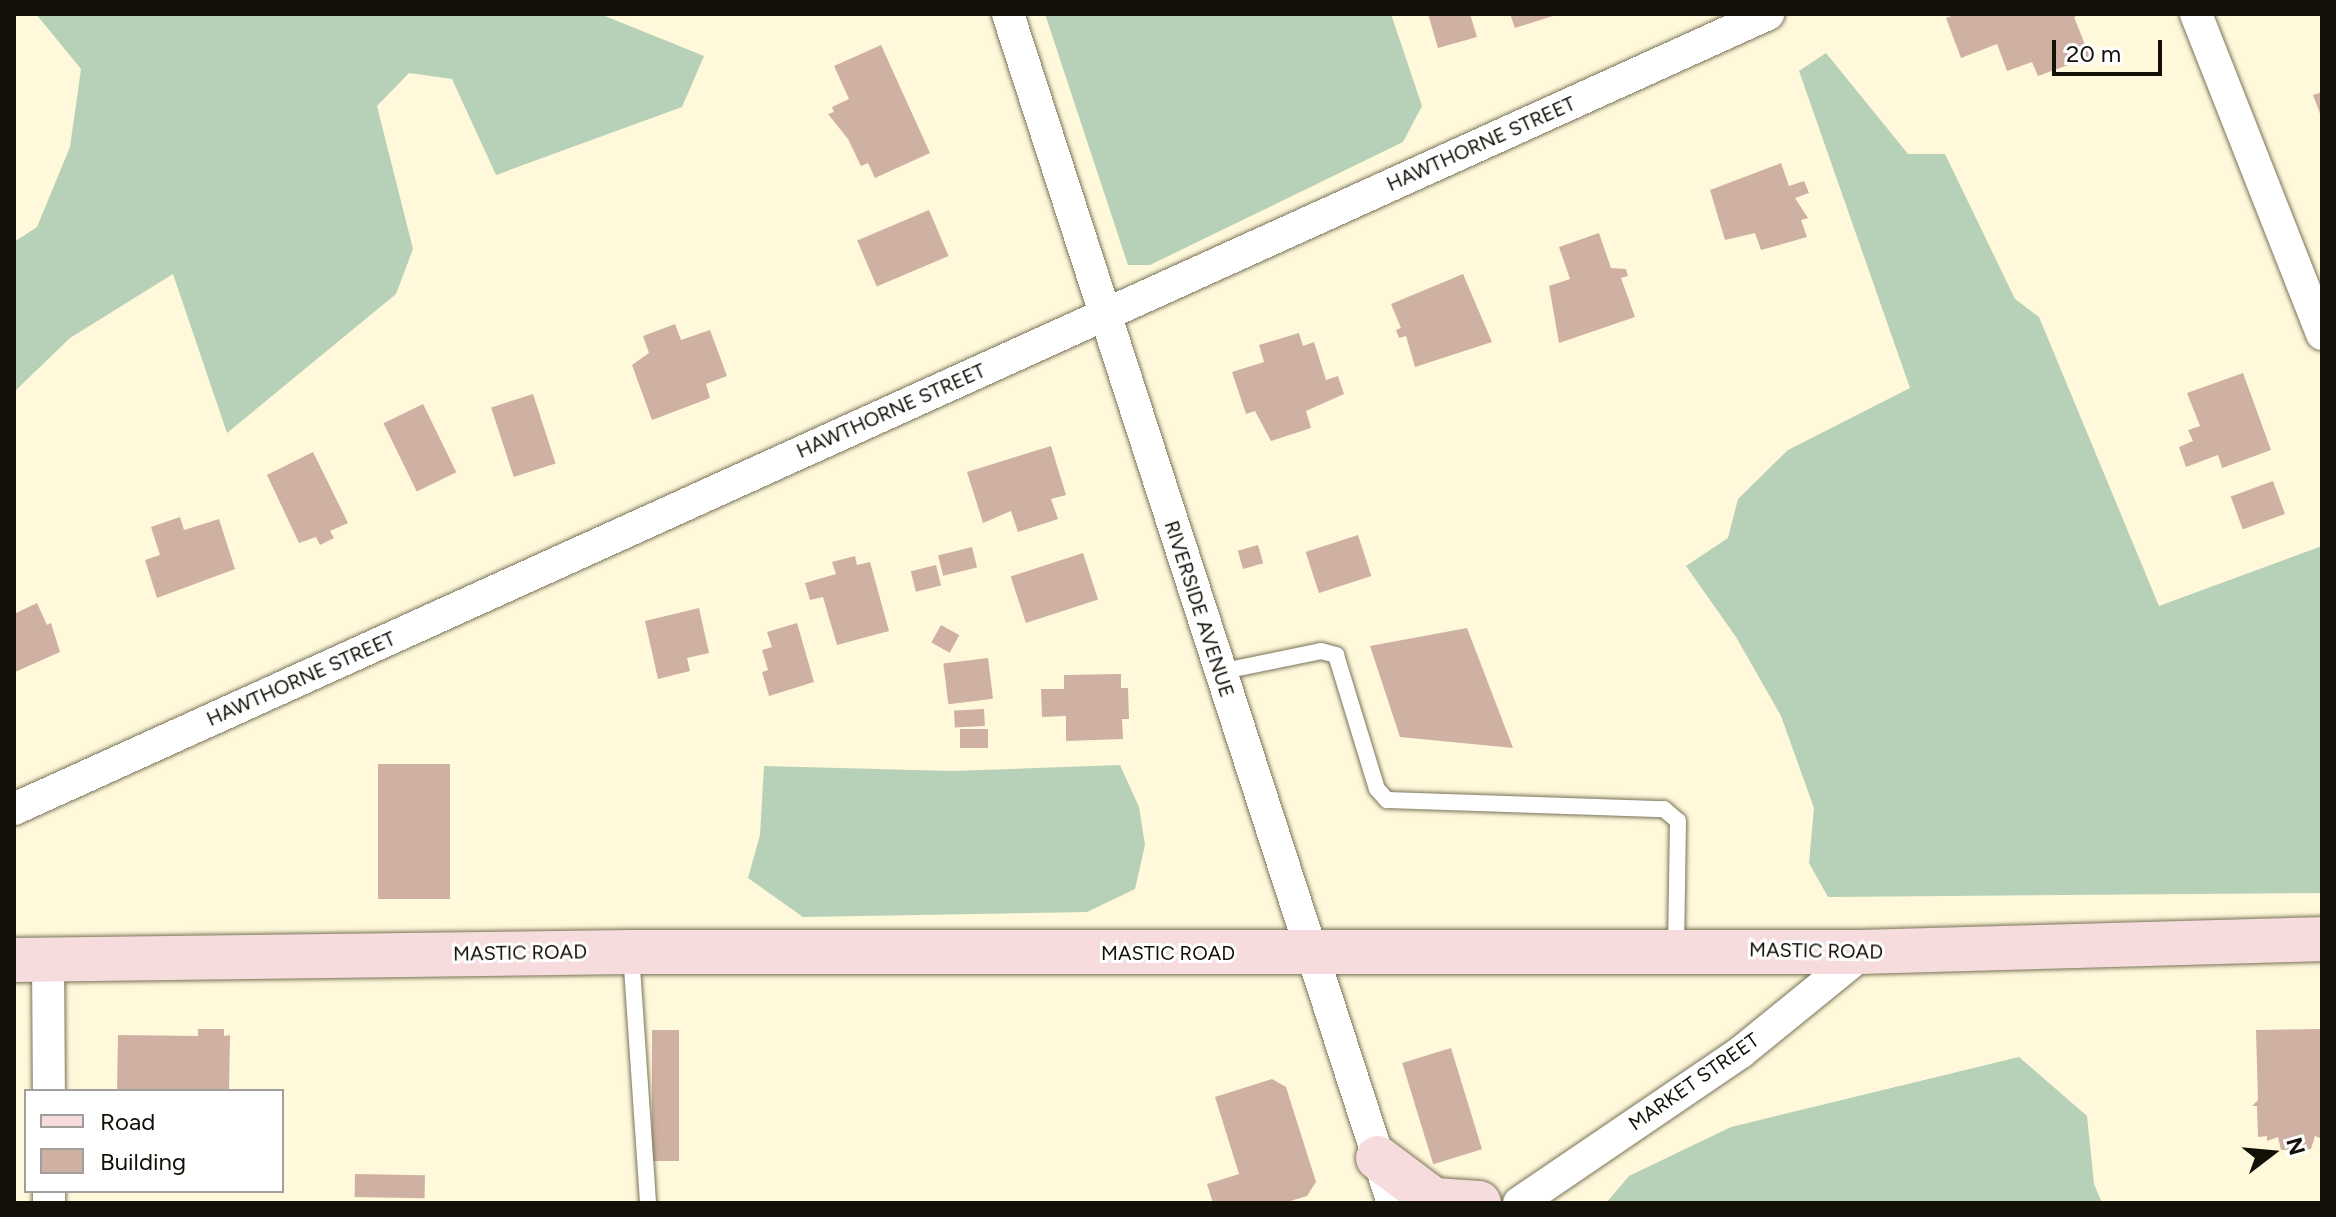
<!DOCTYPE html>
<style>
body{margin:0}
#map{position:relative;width:2336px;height:1217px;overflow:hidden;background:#fff8da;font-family:Figtree,sans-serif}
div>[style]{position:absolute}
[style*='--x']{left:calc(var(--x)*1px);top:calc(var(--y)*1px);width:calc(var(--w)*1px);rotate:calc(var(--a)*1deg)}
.forest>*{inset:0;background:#b6d1b7}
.building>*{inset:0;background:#cfb1a3;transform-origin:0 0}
.roads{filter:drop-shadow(0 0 2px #797359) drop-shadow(0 0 2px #797359)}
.lane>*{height:16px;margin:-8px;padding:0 8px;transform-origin:8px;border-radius:8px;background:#fff}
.street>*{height:32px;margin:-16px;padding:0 16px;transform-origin:16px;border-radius:16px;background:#fff}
.secondary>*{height:44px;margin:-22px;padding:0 22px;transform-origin:22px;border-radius:22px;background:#f6dcdc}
span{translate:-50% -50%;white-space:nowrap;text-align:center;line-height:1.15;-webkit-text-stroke:6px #fff;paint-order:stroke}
.street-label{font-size:20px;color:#131007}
.frame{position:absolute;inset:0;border:16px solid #131007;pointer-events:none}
.legend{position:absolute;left:24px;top:1089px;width:260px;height:104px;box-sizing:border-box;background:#fff;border:2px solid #a19f9c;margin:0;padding:10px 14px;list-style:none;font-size:24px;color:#131007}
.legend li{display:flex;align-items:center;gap:16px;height:40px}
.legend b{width:40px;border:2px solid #a19f9c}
.north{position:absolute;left:2232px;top:1113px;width:80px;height:80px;-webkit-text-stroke:6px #fff;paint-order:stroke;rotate:74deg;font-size:22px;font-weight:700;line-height:32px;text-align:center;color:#131007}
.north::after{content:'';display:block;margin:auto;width:28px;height:36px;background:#131007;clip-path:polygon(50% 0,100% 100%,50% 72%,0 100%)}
.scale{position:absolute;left:2052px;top:40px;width:110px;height:36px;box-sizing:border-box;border:4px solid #131007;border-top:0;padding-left:10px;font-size:24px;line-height:28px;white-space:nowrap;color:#131007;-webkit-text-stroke:6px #fff;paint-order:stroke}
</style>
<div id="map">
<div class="forest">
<i style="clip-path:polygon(36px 14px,600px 14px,704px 56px,682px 107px,496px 175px,452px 79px,409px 73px,377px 106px,413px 249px,396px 294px,227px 433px,173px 274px,70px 338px,14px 392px,14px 242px,37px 227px,70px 147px,81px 69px)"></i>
<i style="clip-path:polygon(1045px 14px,1391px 14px,1422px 106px,1403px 142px,1150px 265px,1128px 265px)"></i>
<i style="clip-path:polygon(1826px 53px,1908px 154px,1945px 154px,2015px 299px,2039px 317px,2159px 606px,2322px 546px,2322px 893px,1828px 897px,1809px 863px,1814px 808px,1781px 716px,1736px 637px,1686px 566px,1728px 538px,1738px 499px,1788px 450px,1910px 388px,1799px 71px)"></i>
<i style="clip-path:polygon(1120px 765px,1139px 807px,1145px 845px,1135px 889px,1087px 912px,803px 917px,748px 878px,760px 835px,764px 766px,952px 771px)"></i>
<i style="clip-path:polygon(2019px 1057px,2087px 1116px,2094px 1184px,2102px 1203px,1606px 1203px,1629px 1176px,1731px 1127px)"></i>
</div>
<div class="building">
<i style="clip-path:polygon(1428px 14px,1470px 14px,1477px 37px,1438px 48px)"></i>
<i style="clip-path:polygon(1510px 14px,1559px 14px,1515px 28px)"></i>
<i style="clip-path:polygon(1957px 14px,2082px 14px,2074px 17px,2090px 57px,2038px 76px,2032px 62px,2007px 71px,1997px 44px,1961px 58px,1946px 18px)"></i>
<i style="clip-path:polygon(881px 45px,930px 153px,875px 178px,868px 163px,861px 166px,848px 139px,828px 114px,834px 112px,832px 107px,849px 99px,834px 66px)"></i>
<i style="clip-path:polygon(2322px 92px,2322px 119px,2313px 95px)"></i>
<i style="clip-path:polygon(1781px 163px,1789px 186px,1804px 181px,1809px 193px,1795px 198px,1808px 218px,1801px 220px,1807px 237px,1761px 250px,1755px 233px,1725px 240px,1710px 190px)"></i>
<i style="left:929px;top:210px;width:50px;height:78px;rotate:67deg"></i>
<i style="clip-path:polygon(1599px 233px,1611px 268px,1626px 269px,1628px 276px,1621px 278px,1635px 317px,1559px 343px,1549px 286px,1570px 279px,1559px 247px)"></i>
<i style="clip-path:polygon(1463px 274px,1492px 342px,1415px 367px,1406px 336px,1399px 338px,1396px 330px,1401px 328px,1391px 304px)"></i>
<i style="clip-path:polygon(675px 324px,681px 340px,710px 330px,727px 376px,706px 384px,710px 398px,652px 420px,632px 365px,649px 353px,643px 336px)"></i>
<i style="clip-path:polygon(1299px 333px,1303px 346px,1314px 342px,1326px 380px,1338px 376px,1344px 394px,1306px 411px,1311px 428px,1271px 441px,1255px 411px,1246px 414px,1232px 372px,1264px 362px,1259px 345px)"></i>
<i style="clip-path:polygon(2243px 373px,2271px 450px,2222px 468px,2218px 455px,2186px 467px,2179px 447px,2193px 441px,2188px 430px,2200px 426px,2187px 393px)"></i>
<i style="left:533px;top:394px;width:73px;height:44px;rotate:72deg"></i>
<i style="left:423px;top:404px;width:76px;height:44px;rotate:64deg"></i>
<i style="clip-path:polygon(1051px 446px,1066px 495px,1051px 499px,1058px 519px,1018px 532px,1011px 511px,983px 523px,967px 472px)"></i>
<i style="clip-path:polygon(313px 452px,348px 523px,330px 531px,334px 538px,320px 545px,316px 537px,299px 543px,267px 475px)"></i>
<i style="left:2273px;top:481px;width:35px;height:45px;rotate:70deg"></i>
<i style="clip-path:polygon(180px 517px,184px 530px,219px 519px,235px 569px,157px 598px,145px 560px,160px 555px,151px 527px)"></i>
<i style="left:1358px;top:535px;width:43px;height:55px;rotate:72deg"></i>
<i style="left:1258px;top:545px;width:19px;height:21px;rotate:74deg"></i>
<i style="left:972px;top:547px;width:21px;height:35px;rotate:76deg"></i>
<i style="left:1083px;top:553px;width:49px;height:76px;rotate:72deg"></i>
<i style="clip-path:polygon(855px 556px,857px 565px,870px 562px,889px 631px,837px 645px,823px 597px,810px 600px,805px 583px,836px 574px,832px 562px)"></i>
<i style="left:936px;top:565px;width:21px;height:26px;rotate:76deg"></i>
<i style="clip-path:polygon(37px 603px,47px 625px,51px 623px,60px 652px,15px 672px,14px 614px)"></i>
<i style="clip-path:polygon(699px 608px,709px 653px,687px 658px,690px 671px,658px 679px,645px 621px)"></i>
<i style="clip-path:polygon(797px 623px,814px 682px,769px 696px,762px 672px,768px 670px,762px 650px,772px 647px,767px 632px)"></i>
<i style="left:941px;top:625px;width:21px;height:20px;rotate:29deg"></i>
<i style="clip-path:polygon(1467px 628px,1513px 748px,1400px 737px,1370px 646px)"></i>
<i style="left:988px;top:658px;width:41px;height:45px;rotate:83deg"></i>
<i style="clip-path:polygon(1121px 674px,1121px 688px,1128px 688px,1129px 719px,1122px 719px,1123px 739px,1066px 741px,1066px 716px,1042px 717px,1041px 689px,1064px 689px,1064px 675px)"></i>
<i style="left:984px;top:709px;width:17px;height:30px;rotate:87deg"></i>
<i style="left:960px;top:729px;width:28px;height:19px"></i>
<i style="left:378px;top:764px;width:72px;height:135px"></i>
<i style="clip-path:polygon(198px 1029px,224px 1029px,224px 1036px,230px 1035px,229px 1091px,117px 1091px,118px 1035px,198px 1036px)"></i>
<i style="clip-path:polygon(2322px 1029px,2322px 1139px,2315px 1136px,2311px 1149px,2281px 1150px,2278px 1137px,2267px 1141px,2267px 1136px,2258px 1137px,2257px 1106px,2252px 1106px,2258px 1100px,2256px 1030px)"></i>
<i style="left:652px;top:1030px;width:27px;height:131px"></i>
<i style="left:1451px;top:1048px;width:106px;height:51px;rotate:73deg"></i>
<i style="clip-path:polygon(1272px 1079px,1286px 1087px,1316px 1182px,1307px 1196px,1284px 1203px,1213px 1203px,1207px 1184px,1239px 1174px,1215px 1097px)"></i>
<i style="left:355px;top:1174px;width:70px;height:23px;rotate:1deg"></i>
</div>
<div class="roads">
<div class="lane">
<i style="--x:1219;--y:672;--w:104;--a:-11.6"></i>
<i style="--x:1321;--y:651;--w:16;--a:15"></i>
<i style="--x:1336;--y:655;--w:140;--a:73"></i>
<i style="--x:1377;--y:789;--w:15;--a:48"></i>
<i style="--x:1387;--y:800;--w:277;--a:1.9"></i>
<i style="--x:1664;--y:809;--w:18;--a:41"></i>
<i style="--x:1678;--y:821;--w:128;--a:90.9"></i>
<i style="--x:631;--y:953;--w:251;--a:86.1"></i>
</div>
<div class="street">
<i style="--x:1008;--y:14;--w:1250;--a:72.06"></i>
<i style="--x:2196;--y:14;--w:344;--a:68.5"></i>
<i style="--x:14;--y:809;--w:1926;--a:-24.38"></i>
<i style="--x:48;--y:960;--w:131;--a:89.6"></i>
<i style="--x:49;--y:1191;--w:12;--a:90"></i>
<i style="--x:1519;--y:1203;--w:268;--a:-34.2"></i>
<i style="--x:1741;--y:1052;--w:159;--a:-39.1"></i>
</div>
<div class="secondary">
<i style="--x:14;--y:960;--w:617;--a:-0.74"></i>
<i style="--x:631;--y:952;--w:1233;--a:0"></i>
<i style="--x:1864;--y:952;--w:458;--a:-1.6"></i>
<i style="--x:1378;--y:1158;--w:70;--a:36.9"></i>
<i style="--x:1434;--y:1200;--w:45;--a:3.8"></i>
</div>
</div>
<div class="street-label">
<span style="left:1481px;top:144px;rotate:-24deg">HAWTHORNE STREET</span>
<span style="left:891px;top:411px;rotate:-24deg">HAWTHORNE STREET</span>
<span style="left:1199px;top:609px;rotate:72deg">RIVERSIDE AVENUE</span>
<span style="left:301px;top:679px;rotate:-24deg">HAWTHORNE STREET</span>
<span style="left:1816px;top:951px;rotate:1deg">MASTIC ROAD</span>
<span style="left:520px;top:953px;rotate:-1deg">MASTIC ROAD</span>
<span style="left:1168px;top:953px">MASTIC ROAD</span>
<span style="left:1694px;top:1082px;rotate:-35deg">MARKET STREET</span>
</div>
<div class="frame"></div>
<ul class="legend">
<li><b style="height:10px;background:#f6dcdc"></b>Road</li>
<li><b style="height:22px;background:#cfb1a3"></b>Building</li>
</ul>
<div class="north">N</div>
<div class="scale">20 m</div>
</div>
